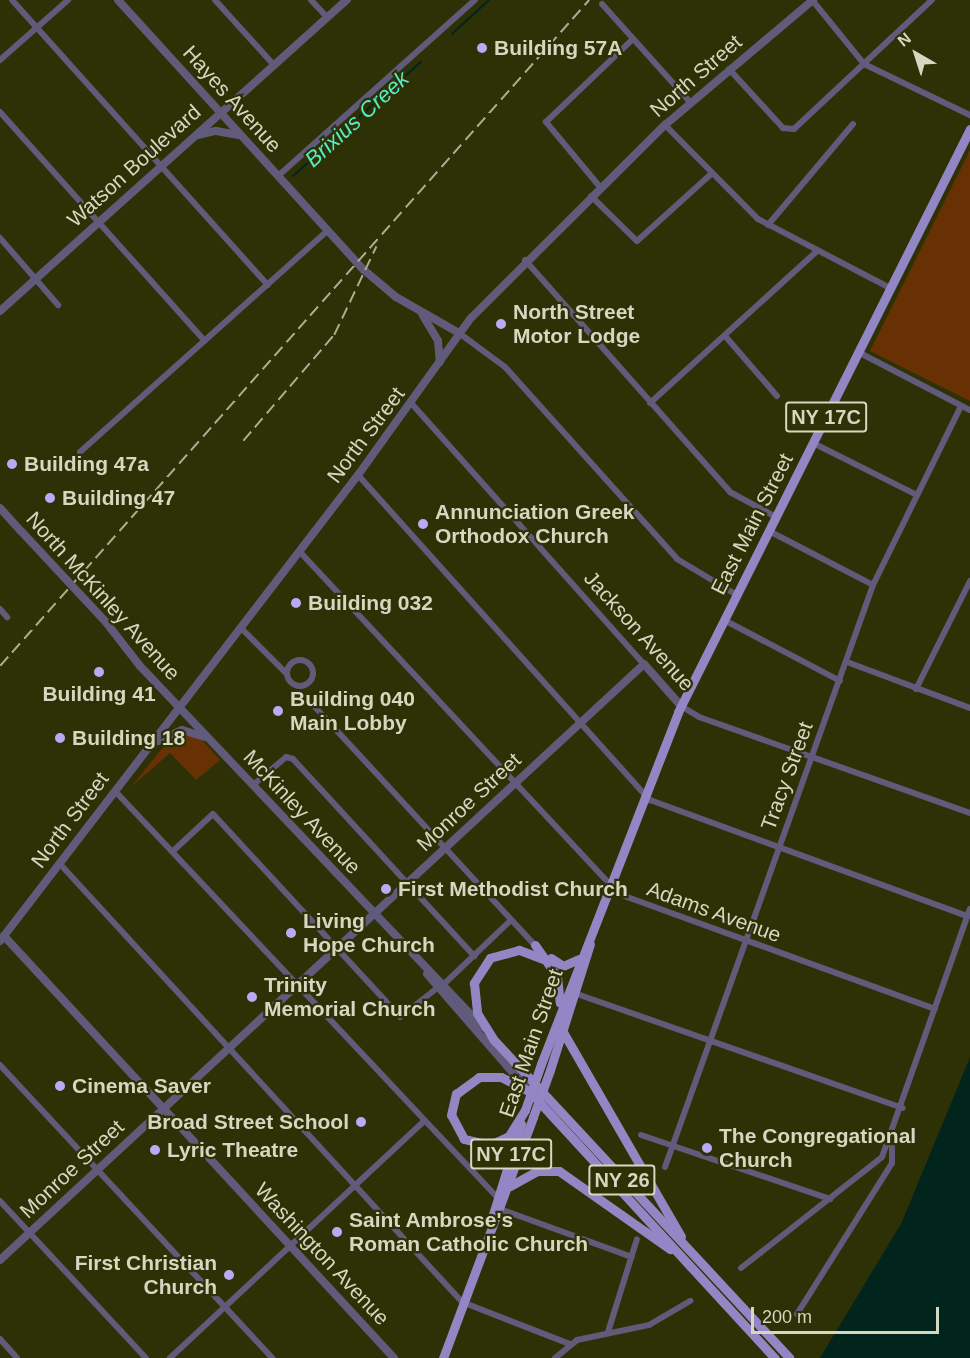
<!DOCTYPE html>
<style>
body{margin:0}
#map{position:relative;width:970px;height:1358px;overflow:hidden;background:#2e3005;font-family:Arial,sans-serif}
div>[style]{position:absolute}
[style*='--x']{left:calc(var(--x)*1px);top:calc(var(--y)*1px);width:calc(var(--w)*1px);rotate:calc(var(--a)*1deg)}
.green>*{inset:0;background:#673104}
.water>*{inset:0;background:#01251c}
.stream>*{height:1.5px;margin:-0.75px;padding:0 0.75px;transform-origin:0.75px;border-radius:0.75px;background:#01251c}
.minor>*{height:6px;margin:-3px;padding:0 3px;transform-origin:3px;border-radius:3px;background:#605b7a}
.minor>.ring{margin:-3px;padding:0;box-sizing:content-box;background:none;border:6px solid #605b7a;border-radius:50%}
.tertiary>*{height:8px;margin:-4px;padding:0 4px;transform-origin:4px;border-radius:4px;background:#605b7a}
.primary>*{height:9px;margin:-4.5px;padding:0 4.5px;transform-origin:4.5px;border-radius:4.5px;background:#9386c5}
.rail>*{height:1.5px;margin-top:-0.75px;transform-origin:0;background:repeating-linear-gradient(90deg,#abae92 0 12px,transparent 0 18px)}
.tertiary-bridge>*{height:8px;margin:-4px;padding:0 4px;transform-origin:4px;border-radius:4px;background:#605b7a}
.primary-bridge>*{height:9px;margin:-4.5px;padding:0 4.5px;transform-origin:4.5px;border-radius:4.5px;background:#9386c5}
.dots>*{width:16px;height:16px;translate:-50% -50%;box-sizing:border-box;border:3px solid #2e3005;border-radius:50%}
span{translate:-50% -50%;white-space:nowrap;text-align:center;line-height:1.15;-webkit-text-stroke:4.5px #2e3005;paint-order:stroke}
.shield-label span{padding:2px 4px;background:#2e3005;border:2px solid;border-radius:4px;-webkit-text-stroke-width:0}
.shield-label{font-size:20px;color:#d5d8c1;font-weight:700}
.poi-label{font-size:21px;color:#d5d8c1;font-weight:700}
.left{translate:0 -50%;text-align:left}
.right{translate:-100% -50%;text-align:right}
.street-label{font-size:21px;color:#d5d8c1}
.water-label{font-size:22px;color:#53eec8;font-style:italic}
.north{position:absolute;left:886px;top:24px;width:60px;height:60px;-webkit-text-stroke:4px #2e3005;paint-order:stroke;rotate:321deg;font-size:16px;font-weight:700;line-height:24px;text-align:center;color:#d5d8c1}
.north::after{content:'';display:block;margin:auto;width:21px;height:27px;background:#d5d8c1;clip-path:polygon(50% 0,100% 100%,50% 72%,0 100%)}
.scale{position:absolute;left:751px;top:1307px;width:188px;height:27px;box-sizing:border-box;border:3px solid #d5d8c1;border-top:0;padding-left:8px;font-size:18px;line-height:21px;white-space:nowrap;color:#d5d8c1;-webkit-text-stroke:4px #2e3005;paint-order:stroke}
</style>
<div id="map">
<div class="green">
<i style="clip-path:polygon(970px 150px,970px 401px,870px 351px)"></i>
<i style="clip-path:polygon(176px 731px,196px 733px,220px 760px,196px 780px,170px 753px,131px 787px)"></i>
</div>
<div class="water">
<i style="clip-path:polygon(970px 1057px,970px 1358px,820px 1358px,902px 1222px)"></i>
</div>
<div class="stream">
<i style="--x:452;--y:34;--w:50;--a:-42.6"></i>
<i style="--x:293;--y:176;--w:171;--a:-41.7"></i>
</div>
<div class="minor">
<i style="--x:12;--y:0;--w:383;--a:48.1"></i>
<i style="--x:215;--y:0;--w:88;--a:47.8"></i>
<i style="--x:311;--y:0;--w:23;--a:47"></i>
<i style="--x:813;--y:1;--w:81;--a:51"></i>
<i style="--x:864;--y:64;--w:118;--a:25.7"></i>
<i style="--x:602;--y:4;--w:132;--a:48.1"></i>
<i style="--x:0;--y:60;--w:91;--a:-41.4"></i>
<i style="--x:729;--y:69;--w:80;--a:47.5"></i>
<i style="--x:783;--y:128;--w:11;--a:5"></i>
<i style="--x:794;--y:129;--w:189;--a:-43.1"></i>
<i style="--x:0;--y:112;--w:307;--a:48.2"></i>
<i style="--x:665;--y:125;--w:132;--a:45.3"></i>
<i style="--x:758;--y:219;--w:149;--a:27.6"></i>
<i style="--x:278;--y:176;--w:264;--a:-41.8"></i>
<i style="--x:600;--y:187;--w:85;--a:-129.7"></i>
<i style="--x:546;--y:122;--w:120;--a:-43.7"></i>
<i style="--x:591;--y:196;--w:64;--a:44.4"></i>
<i style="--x:637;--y:241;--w:98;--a:-42.1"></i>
<i style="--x:768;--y:225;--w:132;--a:-49.9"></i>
<i style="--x:0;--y:238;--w:89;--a:49.1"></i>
<i style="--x:525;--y:260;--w:310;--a:48.5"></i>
<i style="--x:730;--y:492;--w:52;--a:28.5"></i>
<i style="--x:459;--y:333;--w:57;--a:36.5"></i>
<i style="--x:505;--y:367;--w:258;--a:48.1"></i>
<i style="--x:677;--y:559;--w:70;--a:31"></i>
<i style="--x:726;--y:337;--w:78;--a:49.2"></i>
<i style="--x:858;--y:352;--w:126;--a:27.4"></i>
<i style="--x:650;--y:403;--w:227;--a:-42.3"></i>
<i style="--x:412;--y:404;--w:348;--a:48.3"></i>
<i style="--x:813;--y:443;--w:116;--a:26.6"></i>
<i style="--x:80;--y:452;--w:333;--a:-41.8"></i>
<i style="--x:358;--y:475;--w:437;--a:48.1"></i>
<i style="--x:650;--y:800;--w:338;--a:20.1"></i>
<i style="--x:769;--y:531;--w:117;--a:27.4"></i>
<i style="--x:300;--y:552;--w:468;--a:47"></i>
<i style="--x:619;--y:894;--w:336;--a:20"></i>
<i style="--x:0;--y:609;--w:11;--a:49"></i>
<i style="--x:724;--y:620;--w:131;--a:27.7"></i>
<i style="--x:242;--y:629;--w:62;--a:45"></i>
<i class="ring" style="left:287px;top:660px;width:20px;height:20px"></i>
<i style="--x:847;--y:662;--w:131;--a:20.5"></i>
<i style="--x:916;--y:689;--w:121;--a:-63.4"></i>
<i style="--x:681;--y:706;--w:21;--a:31"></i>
<i style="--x:699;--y:717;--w:288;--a:19.5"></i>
<i style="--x:315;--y:707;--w:324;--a:47.3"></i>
<i style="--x:253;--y:785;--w:43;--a:-40.3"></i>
<i style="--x:286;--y:757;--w:7;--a:16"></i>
<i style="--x:293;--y:759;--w:268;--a:47.4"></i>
<i style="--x:115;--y:791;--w:556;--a:46.75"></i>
<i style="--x:173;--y:851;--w:54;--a:-42.8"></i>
<i style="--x:213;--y:814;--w:276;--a:47.3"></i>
<i style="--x:400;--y:1017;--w:46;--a:-37.9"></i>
<i style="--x:60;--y:864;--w:595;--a:47.45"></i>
<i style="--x:462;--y:1302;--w:116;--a:21.3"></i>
<i style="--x:443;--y:985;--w:94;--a:-43.7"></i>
<i style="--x:577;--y:994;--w:345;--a:19.3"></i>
<i style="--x:0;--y:1065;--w:400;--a:47.1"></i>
<i style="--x:641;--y:1135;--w:200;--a:18.7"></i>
<i style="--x:665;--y:1167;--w:618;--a:-70.33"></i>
<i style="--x:873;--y:585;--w:199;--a:-63.8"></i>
<i style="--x:0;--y:1201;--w:214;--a:47.1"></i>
<i style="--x:500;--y:1209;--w:140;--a:20"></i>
<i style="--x:741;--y:1268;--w:179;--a:-38.2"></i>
<i style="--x:882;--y:1157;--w:263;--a:-70.5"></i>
<i style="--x:797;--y:1314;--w:178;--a:-57.8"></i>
<i style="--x:892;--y:1163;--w:23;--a:-90"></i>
<i style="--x:608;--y:1332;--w:97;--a:-72.7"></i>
<i style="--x:0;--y:1339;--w:25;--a:48"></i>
<i style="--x:170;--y:1358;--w:346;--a:-43"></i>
<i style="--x:555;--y:1358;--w:28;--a:-39"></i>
<i style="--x:577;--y:1340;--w:74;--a:-11.8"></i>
<i style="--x:649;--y:1325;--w:48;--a:-30.3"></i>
</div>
<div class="tertiary">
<i style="--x:118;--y:0;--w:365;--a:47.7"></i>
<i style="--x:364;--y:270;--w:42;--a:40.2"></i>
<i style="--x:396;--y:297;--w:73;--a:29.7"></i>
<i style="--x:198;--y:135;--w:18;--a:-13"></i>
<i style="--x:216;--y:131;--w:23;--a:10"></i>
<i style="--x:0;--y:311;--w:466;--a:-41.9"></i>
<i style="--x:422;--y:314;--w:31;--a:59"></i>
<i style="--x:438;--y:341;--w:21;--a:85"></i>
<i style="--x:0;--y:508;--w:31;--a:48"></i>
<i style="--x:105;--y:621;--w:57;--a:52.1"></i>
<i style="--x:140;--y:666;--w:498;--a:46.5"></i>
<i style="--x:158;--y:741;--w:26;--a:-25"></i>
<i style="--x:182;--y:730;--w:24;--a:17"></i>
<i style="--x:4;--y:936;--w:575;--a:47.26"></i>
<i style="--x:0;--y:941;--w:588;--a:-52.47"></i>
<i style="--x:358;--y:475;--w:193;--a:-54.3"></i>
<i style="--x:471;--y:318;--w:274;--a:-44.9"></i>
<i style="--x:665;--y:125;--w:194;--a:-40.2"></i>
<i style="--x:427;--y:974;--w:152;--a:49"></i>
<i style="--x:0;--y:1260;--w:877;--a:-42.78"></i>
<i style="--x:644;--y:664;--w:56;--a:48.6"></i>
</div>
<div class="primary">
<i style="--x:535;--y:945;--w:38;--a:55"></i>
<i style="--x:557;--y:976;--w:27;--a:84"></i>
<i style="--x:551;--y:958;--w:14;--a:34"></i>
<i style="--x:563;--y:966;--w:17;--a:-24"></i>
<i style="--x:543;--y:959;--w:26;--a:-159"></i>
<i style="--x:519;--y:950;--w:30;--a:165"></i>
<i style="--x:490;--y:958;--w:30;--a:123"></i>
<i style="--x:474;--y:983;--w:30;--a:84"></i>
<i style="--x:477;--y:1013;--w:32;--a:58"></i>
<i style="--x:494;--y:1040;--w:434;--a:47.1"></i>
<i style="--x:563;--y:1032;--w:236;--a:60"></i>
<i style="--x:541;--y:1064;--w:378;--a:-68.7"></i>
<i style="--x:678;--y:712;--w:652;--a:-63.4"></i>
<i style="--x:550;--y:1070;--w:132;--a:-72.4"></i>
<i style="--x:525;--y:1110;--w:31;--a:122"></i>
<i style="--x:509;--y:1136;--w:21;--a:155"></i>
<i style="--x:490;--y:1145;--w:27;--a:-167"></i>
<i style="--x:464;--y:1139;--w:27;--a:-118"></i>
<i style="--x:451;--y:1115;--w:22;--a:-77"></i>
<i style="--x:456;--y:1094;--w:29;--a:-36"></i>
<i style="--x:479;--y:1077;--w:22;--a:0"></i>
<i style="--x:501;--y:1077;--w:33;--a:27"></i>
<i style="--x:530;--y:1092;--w:362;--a:47.4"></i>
<i style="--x:510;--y:1186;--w:31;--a:-29"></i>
<i style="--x:537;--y:1171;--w:22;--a:0"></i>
<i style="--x:559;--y:1171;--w:136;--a:35.1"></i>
<i style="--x:490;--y:1224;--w:105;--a:-72.8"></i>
<i style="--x:443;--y:1358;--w:257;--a:-69.5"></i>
</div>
<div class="rail">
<i style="--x:243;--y:441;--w:140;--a:-49.4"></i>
<i style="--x:334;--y:335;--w:98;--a:-64.5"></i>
<i style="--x:0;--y:666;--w:889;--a:-48.51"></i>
</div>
<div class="tertiary-bridge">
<i style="--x:21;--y:531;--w:123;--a:47"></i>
</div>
<div class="primary-bridge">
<i style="--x:525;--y:1110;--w:49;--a:-70.8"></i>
<i style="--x:533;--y:1117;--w:50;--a:-70.1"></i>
</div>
<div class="dots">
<i style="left:482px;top:48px;background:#baaaf6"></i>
<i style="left:501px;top:324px;background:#baaaf6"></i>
<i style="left:12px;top:464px;background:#baaaf6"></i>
<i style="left:50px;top:498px;background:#baaaf6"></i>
<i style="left:423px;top:524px;background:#baaaf6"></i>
<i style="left:296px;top:603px;background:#baaaf6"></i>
<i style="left:99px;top:672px;background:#baaaf6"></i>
<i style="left:278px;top:711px;background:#baaaf6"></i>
<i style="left:60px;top:738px;background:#baaaf6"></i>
<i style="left:386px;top:889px;background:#baaaf6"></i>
<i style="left:291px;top:933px;background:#baaaf6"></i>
<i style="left:252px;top:997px;background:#baaaf6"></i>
<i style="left:60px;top:1086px;background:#baaaf6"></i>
<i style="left:361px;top:1122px;background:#baaaf6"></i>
<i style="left:707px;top:1148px;background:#baaaf6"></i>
<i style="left:155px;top:1150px;background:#baaaf6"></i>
<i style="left:337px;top:1232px;background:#baaaf6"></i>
<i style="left:229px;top:1275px;background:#baaaf6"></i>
</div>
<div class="shield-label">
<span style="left:826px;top:417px">NY 17C</span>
<span style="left:511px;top:1154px">NY 17C</span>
<span style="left:622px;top:1180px">NY 26</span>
</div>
<div class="poi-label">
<span class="left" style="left:494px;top:48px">Building 57A</span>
<span class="left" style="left:513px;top:324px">North Street<br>Motor Lodge</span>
<span class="left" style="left:24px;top:464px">Building 47a</span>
<span class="left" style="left:62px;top:498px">Building 47</span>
<span class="left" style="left:435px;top:524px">Annunciation Greek<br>Orthodox Church</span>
<span class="left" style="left:308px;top:603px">Building 032</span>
<span style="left:99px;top:694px">Building 41</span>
<span class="left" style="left:290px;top:711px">Building 040<br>Main Lobby</span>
<span class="left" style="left:72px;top:738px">Building 18</span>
<span class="left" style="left:398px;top:889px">First Methodist Church</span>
<span class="left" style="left:303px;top:933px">Living<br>Hope Church</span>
<span class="left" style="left:264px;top:997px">Trinity<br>Memorial Church</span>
<span class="left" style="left:72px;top:1086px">Cinema Saver</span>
<span class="right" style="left:349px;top:1122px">Broad Street School</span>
<span class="left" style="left:719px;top:1148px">The Congregational<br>Church</span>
<span class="left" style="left:167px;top:1150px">Lyric Theatre</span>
<span class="left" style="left:349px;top:1232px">Saint Ambrose's<br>Roman Catholic Church</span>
<span class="right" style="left:217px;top:1275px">First Christian<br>Church</span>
</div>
<div class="street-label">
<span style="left:696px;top:76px;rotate:-41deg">North Street</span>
<span style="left:232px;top:99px;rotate:48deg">Hayes Avenue</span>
<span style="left:134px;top:166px;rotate:-42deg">Watson Boulevard</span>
<span style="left:366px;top:435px;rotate:-53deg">North Street</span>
<span style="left:752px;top:524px;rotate:-63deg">East Main Street</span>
<span style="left:103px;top:596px;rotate:48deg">North McKinley Avenue</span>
<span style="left:639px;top:631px;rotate:48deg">Jackson Avenue</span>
<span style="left:787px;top:776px;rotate:-70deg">Tracy Street</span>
<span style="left:469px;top:802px;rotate:-43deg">Monroe Street</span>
<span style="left:302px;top:812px;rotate:47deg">McKinley Avenue</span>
<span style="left:70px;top:820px;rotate:-53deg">North Street</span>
<span style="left:714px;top:912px;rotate:20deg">Adams Avenue</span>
<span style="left:531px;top:1043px;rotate:-71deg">East Main Street</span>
<span style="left:72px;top:1169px;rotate:-43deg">Monroe Street</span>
<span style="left:322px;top:1254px;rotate:47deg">Washington Avenue</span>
</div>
<div class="water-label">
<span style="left:357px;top:119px;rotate:-42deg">Brixius Creek</span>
</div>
<div class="north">N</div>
<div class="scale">200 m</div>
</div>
